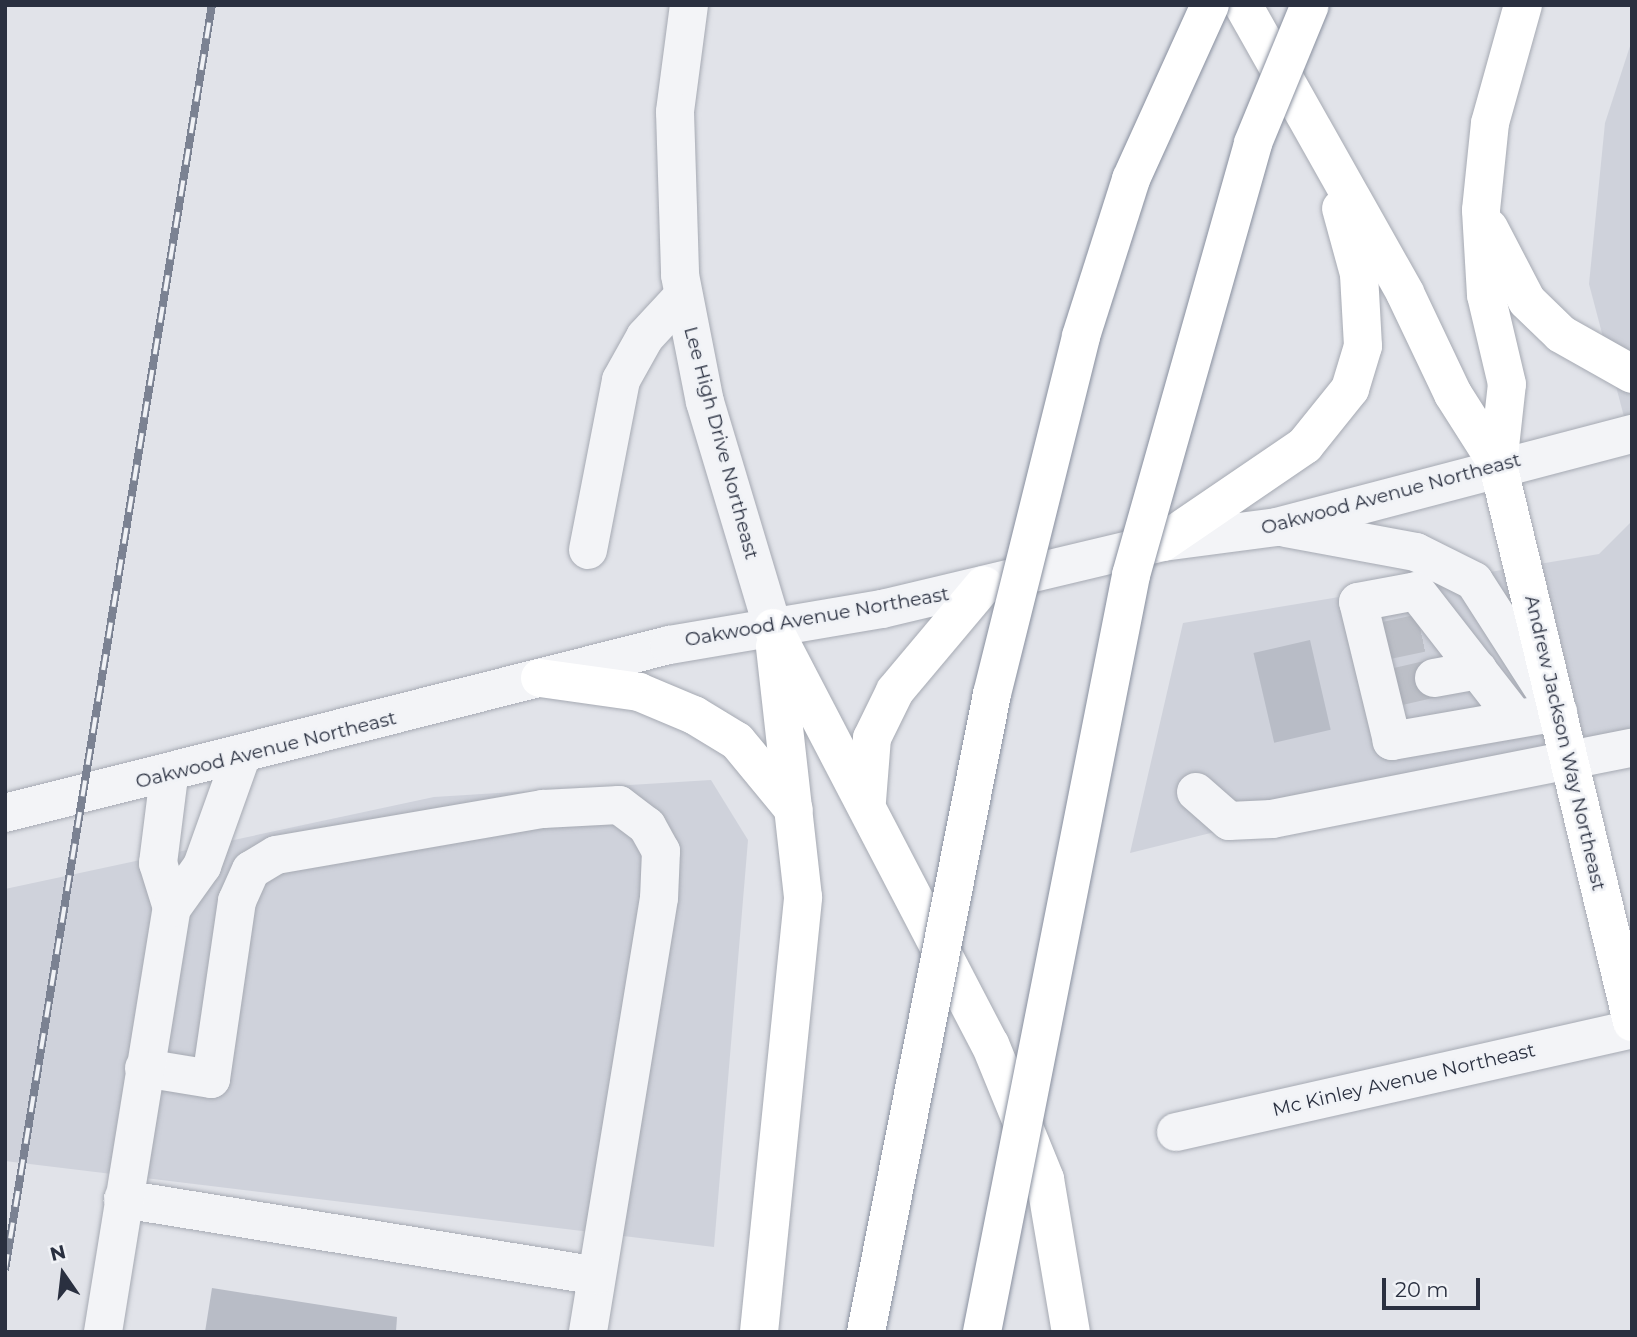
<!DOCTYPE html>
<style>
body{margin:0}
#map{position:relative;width:1637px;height:1337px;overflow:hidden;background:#e1e3e9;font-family:Montserrat,sans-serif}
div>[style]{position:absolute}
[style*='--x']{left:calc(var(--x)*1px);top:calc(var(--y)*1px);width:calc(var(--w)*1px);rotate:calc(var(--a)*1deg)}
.built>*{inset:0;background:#cfd2db}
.building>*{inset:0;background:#b8bcc6;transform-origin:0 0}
.minor-tunnel>*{height:38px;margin-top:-19px;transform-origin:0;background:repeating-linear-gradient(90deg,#bcbfc7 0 38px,transparent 0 57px)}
.roads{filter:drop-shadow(0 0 2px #a6aab3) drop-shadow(0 0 2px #a6aab3)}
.minor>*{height:38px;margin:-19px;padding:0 19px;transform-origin:19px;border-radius:19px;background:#f3f4f7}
.major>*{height:38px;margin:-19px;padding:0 19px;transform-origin:19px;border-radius:19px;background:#fff}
.highway>*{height:38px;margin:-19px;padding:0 19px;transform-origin:19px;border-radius:19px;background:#fff}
.rail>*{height:8px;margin-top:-4px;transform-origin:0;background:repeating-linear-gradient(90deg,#f0f2f6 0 16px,#7b8292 0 32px);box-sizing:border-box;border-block:2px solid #7b8292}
.bridges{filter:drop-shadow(0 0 2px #89909f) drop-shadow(0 0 2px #89909f)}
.highway-bridge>*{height:38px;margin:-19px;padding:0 19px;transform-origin:19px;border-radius:19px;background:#fff}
span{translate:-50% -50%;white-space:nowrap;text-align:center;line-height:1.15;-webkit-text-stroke:5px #f0f2f6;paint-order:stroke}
.street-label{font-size:19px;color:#2a3040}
.frame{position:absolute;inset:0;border:7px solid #2a3040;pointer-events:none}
.north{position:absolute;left:28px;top:1239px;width:70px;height:70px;-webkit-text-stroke:5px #f0f2f6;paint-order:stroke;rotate:346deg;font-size:19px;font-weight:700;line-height:28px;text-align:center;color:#2a3040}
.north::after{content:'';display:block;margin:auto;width:24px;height:32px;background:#2a3040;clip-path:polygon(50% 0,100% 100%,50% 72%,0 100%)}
.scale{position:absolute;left:1382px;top:1278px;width:98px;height:32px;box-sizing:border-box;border:4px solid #2a3040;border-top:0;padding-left:9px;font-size:21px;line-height:24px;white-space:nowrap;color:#2a3040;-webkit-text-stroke:5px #f0f2f6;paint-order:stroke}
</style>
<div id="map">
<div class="built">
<i style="clip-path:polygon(1632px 40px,1632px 447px,1589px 284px,1605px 123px)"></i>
<i style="clip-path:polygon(1632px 521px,1632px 728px,1130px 853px,1183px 623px,1599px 554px)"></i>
<i style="clip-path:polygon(711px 780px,748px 840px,714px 1247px,5px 1161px,5px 889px,434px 797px)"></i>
</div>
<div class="building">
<i style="left:1310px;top:640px;width:92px;height:58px;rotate:77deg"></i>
<i style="clip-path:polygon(212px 1288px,397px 1317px,396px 1332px,205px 1332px)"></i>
</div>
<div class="minor-tunnel">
<i style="--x:1384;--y:641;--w:40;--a:-12"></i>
<i style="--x:1396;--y:687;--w:39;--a:-13"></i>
</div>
<div class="roads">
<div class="minor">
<i style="--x:689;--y:5;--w:108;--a:97.5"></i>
<i style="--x:675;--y:112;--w:163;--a:88.2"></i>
<i style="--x:680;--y:275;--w:129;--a:78.9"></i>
<i style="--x:705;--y:402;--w:236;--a:73.3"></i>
<i style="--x:1286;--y:528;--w:132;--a:10.5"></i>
<i style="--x:1416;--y:552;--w:65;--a:26.6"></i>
<i style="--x:1474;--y:581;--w:156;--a:57.3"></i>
<i style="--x:1558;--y:712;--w:169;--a:170.1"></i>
<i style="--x:1392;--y:741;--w:143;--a:-103.7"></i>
<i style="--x:1358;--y:602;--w:59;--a:-10.7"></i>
<i style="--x:1416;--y:591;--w:161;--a:52.1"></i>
<i style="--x:588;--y:550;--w:173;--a:-79"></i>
<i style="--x:621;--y:380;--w:49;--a:-60.8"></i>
<i style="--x:645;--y:337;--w:56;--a:-47.2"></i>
<i style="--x:1434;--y:678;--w:45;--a:-10.3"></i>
<i style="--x:169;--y:776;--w:88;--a:97.2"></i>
<i style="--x:158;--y:863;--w:47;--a:72.7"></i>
<i style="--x:1196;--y:792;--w:44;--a:41.3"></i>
<i style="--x:1229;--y:821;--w:43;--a:-2.7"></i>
<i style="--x:1272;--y:819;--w:367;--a:-11.2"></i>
<i style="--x:5;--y:813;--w:685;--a:-14.2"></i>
<i style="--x:669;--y:645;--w:216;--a:-9.6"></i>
<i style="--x:882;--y:609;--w:289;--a:-13.4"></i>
<i style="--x:1163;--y:542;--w:115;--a:-7.5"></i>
<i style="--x:1277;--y:527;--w:367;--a:-14.7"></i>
<i style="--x:144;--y:1068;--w:68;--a:9.3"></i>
<i style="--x:211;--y:1079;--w:180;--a:-81.7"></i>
<i style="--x:237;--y:901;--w:34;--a:-66"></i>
<i style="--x:251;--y:870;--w:29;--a:-31"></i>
<i style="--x:276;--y:855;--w:271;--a:-9.8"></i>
<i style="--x:543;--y:809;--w:76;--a:-3"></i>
<i style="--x:619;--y:805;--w:35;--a:37"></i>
<i style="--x:647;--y:826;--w:29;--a:61"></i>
<i style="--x:661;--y:851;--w:47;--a:92.4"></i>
<i style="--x:659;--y:898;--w:440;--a:99.3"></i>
<i style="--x:1176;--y:1132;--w:467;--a:-12.7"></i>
<i style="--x:123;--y:1199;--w:479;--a:9.2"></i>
<i style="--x:103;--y:1332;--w:430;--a:-80.8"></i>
<i style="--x:172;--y:908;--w:52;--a:-54.5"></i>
<i style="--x:202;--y:866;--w:116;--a:-70.3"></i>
</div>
<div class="major">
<i style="--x:1498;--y:465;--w:573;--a:76.47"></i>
</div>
<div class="highway">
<i style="--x:1243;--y:5;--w:330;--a:60.6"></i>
<i style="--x:1405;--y:293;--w:112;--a:64.6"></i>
<i style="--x:1453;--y:394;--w:84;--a:57.6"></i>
<i style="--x:1489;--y:228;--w:82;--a:62.5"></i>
<i style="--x:1527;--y:301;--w:47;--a:44.1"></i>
<i style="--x:1561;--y:334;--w:81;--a:29.4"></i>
<i style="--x:1498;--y:465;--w:81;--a:-83.7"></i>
<i style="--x:1507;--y:384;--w:91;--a:-103.3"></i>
<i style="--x:1486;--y:295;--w:85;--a:-93.4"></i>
<i style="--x:1481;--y:210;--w:87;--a:-84.1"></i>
<i style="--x:1490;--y:123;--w:123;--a:-74.4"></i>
<i style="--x:1163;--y:542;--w:172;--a:-34.3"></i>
<i style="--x:1305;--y:445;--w:72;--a:-51.2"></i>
<i style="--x:1350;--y:389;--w:45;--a:-73.2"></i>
<i style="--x:1363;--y:346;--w:72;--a:-93.2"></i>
<i style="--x:1359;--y:274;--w:68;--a:-105.3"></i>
<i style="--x:773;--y:628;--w:469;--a:62.5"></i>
<i style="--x:990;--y:1044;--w:146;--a:67.8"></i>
<i style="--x:1045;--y:1179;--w:155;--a:80.4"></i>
<i style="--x:540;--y:678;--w:100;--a:8"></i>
<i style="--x:639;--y:692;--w:60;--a:22.7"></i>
<i style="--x:694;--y:715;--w:50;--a:31.2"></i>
<i style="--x:737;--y:741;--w:89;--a:50.4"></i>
<i style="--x:867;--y:801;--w:63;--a:-85.5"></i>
<i style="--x:872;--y:738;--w:52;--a:-63.9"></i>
<i style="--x:895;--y:691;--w:138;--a:-50"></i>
<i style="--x:759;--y:1332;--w:437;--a:-84.2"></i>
<i style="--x:803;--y:897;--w:252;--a:-96.4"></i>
</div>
</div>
<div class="rail">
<i style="--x:5;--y:1270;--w:1282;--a:-80.71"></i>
</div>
<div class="bridges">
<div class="highway-bridge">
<i style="--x:866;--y:1332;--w:650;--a:-78.83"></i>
<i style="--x:992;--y:694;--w:369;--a:-76"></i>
<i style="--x:1081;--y:336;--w:165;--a:-72.3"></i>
<i style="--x:1131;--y:179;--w:191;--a:-65.6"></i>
<i style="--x:982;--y:1332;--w:772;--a:-78.86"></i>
<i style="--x:1131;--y:575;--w:449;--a:-74.2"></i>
<i style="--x:1253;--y:143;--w:149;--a:-67.6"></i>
</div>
</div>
<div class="street-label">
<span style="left:721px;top:443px;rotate:75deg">Lee High Drive Northeast</span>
<span style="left:1391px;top:494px;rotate:-15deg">Oakwood Avenue Northeast</span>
<span style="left:817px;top:617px;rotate:-10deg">Oakwood Avenue Northeast</span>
<span style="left:1565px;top:743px;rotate:77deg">Andrew Jackson Way Northeast</span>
<span style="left:266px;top:750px;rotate:-14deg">Oakwood Avenue Northeast</span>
<span style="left:1404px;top:1080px;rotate:-13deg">Mc Kinley Avenue Northeast</span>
</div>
<div class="frame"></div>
<div class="north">N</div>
<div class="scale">20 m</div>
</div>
